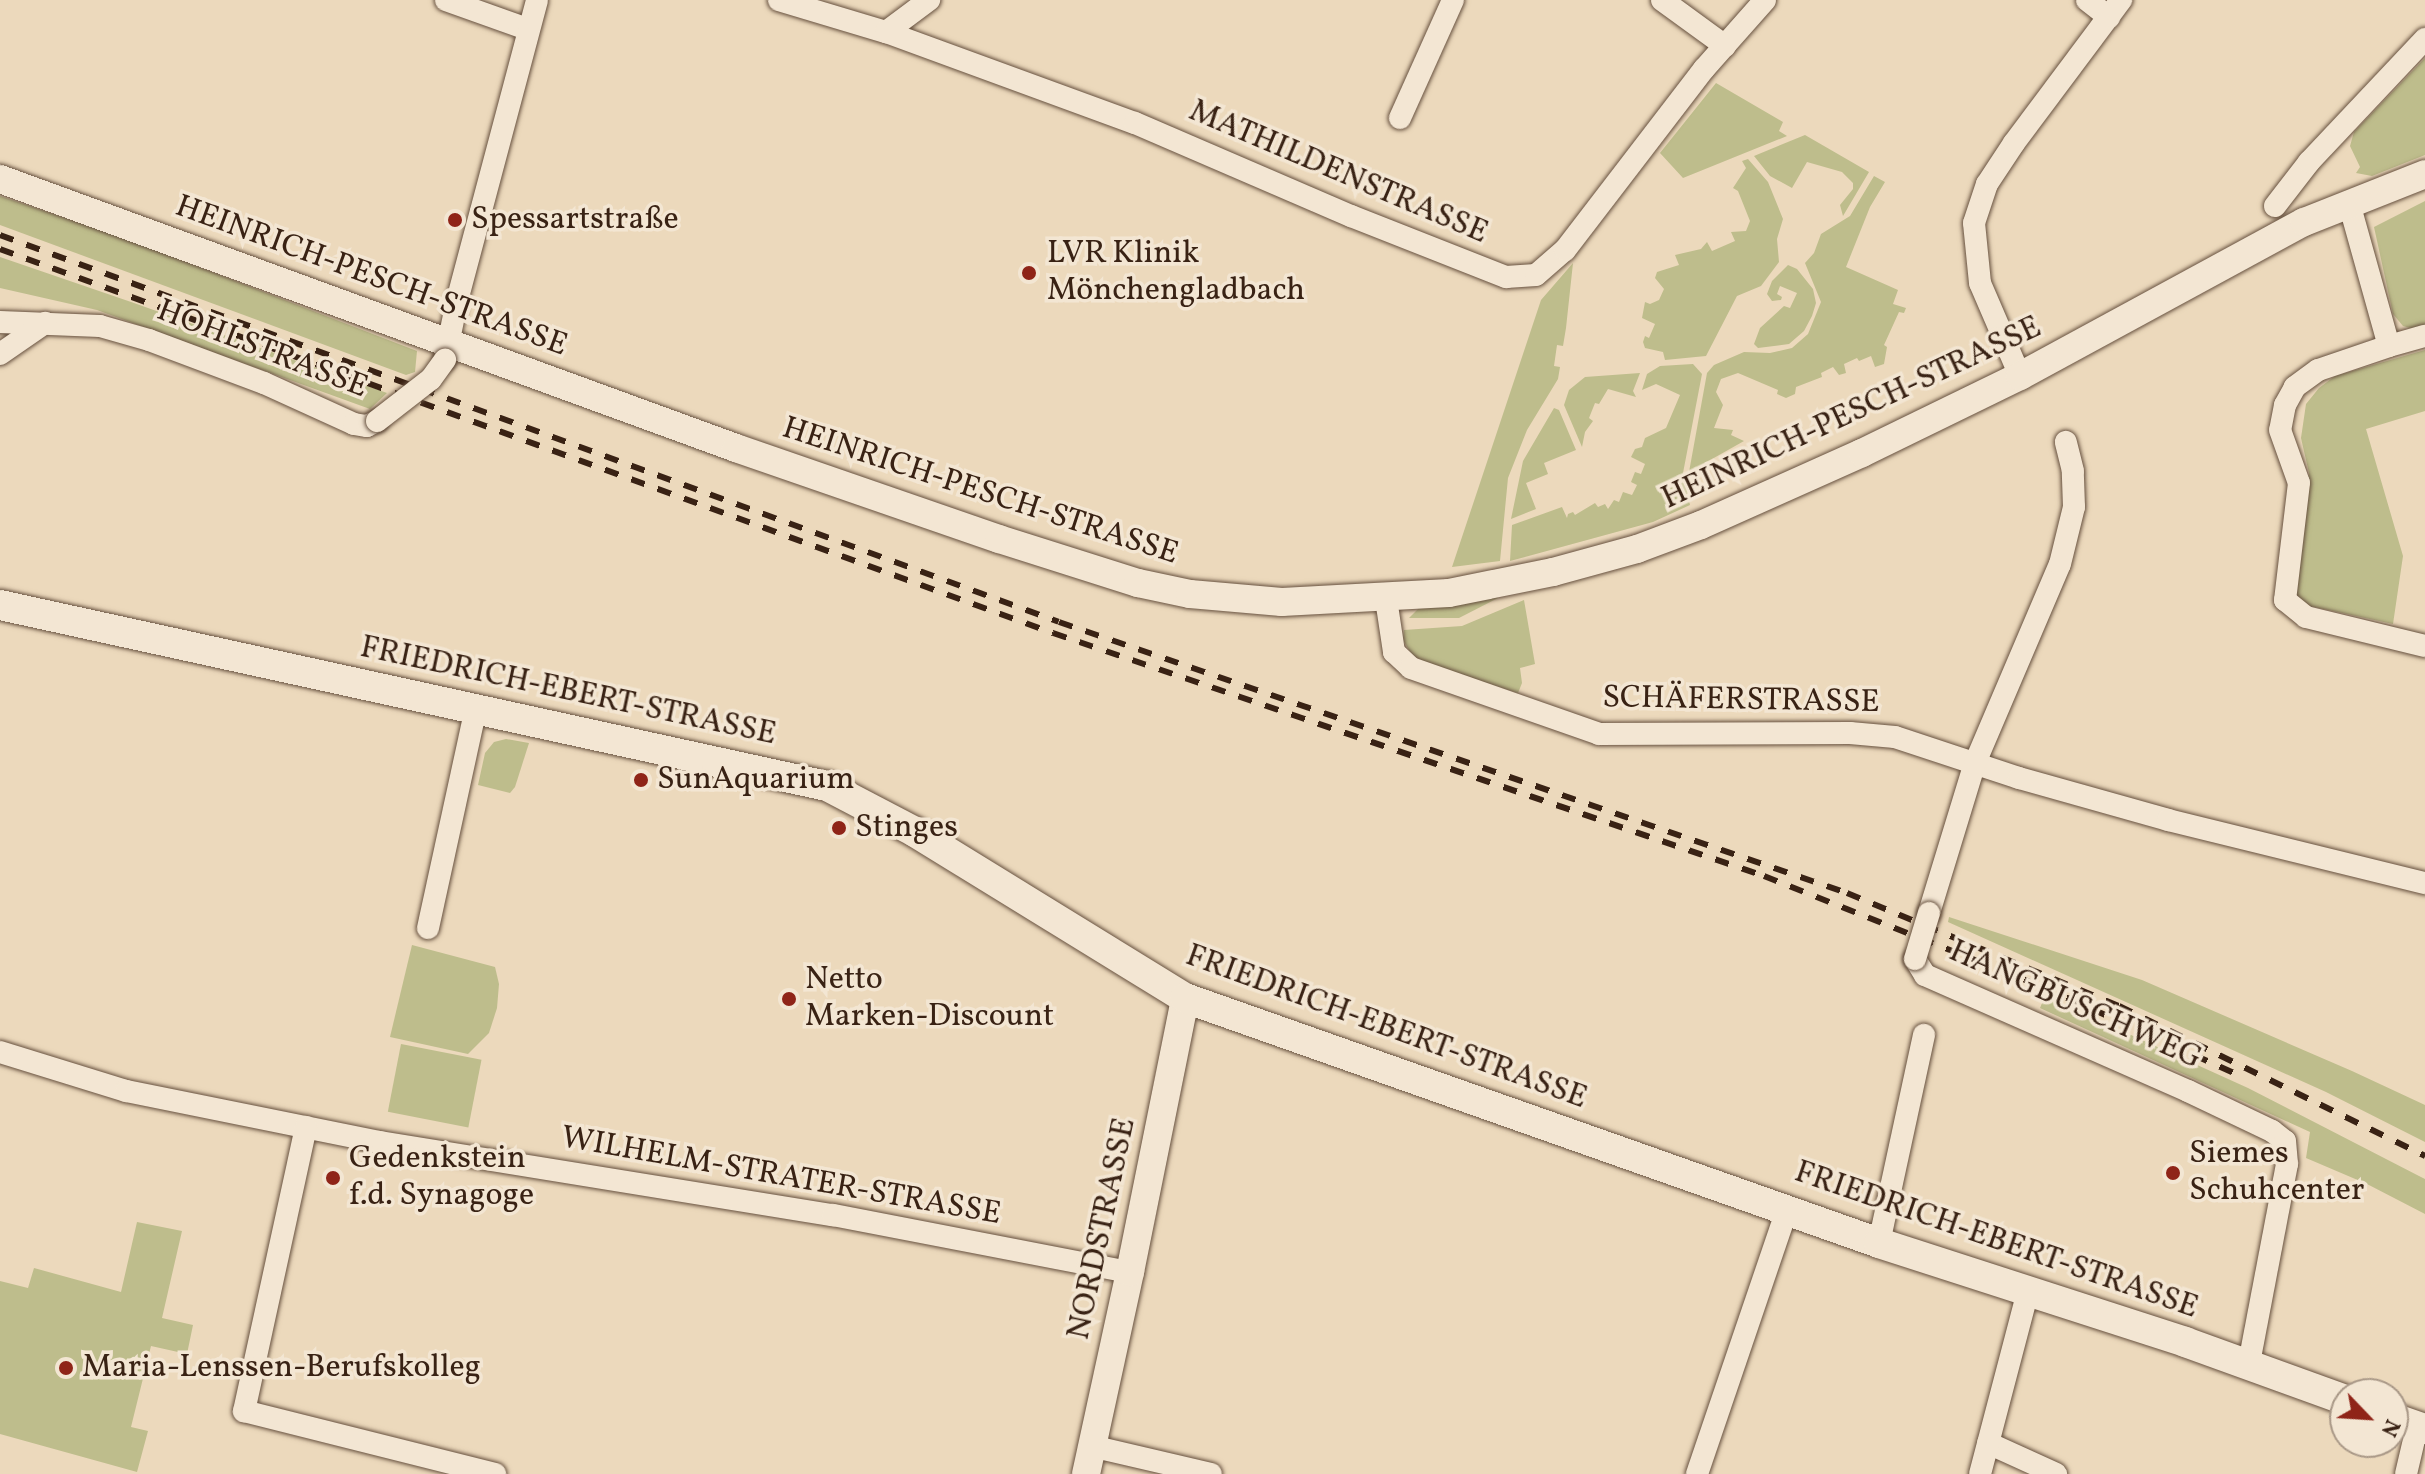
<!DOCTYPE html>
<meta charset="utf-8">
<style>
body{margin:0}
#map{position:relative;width:2425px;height:1474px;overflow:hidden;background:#ecd9bc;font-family:Vollkorn,serif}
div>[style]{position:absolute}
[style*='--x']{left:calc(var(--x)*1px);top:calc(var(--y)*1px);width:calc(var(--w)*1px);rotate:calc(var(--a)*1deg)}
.green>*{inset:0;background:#bebd8c;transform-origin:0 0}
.roads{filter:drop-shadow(0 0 2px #66503e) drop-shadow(0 0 2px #66503e)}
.minor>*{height:22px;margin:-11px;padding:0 11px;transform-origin:11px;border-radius:11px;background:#f3e6d3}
.tertiary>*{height:28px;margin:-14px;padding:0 14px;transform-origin:14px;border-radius:14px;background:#f3e6d3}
.secondary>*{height:30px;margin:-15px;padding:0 15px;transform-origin:15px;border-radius:15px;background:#f3e6d3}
.rail>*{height:6px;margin-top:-3px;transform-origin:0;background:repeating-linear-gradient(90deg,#392214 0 14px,transparent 0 28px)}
.bridges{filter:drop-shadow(0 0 2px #66503e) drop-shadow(0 0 2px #66503e)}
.minor-bridge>*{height:22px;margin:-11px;padding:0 11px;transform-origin:11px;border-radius:11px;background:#f3e6d3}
.dots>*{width:22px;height:22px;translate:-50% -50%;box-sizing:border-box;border:4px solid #f3e6d3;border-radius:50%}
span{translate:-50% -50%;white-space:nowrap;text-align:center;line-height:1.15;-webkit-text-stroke:7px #f3e6d3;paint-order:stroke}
.street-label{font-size:32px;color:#392214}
.poi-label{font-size:32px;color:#392214}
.left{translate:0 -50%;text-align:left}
.north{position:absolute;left:2329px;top:1378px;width:80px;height:80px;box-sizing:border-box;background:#f3e6d3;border:2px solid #a99887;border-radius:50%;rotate:115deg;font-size:22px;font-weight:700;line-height:32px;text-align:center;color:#392214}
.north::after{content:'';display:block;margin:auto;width:28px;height:36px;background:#8f2418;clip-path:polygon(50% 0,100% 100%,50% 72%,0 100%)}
</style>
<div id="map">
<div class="green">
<i style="clip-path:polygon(2425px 58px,2425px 155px,2372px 176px,2356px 173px,2360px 167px,2350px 146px,2354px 132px)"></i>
<i style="clip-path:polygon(1716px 83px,1783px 122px,1779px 131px,1787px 136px,1683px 178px,1660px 153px)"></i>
<i style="clip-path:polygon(1805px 135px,1869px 172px,1843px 216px,1840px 205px,1853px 189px,1853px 183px,1842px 172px,1807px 162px,1792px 188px,1770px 176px,1754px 156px)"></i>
<i style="clip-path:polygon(1748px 159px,1768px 182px,1783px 219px,1777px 239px,1779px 262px,1761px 286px,1737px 296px,1706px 356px,1665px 360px,1663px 352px,1645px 348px,1643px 342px,1645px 336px,1649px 338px,1655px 324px,1642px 318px,1645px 302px,1650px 304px,1659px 300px,1664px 289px,1655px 278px,1657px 272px,1679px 265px,1675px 255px,1701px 249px,1707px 242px,1712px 251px,1735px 241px,1731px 232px,1746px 231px,1750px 221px,1738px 191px,1733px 188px,1746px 168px,1742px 161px)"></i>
<i style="clip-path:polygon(1874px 176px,1885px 182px,1870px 207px,1846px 267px,1898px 290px,1893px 304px,1906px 308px,1904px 313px,1899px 312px,1884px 345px,1887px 347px,1884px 364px,1875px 367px,1871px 356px,1859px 361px,1857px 358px,1844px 364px,1846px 373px,1839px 375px,1833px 367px,1821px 373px,1822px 377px,1796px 387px,1795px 394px,1786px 398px,1777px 394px,1778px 390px,1738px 373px,1721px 379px,1716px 392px,1723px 405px,1714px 428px,1733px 430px,1731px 435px,1744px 441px,1689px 472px,1707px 373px,1714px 365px,1744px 352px,1770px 353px,1792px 348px,1808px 334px,1821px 302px,1805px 263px,1814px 253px,1821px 234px,1850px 216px)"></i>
<i style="clip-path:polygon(0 196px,124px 238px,417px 351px,415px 372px,406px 375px,0 225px)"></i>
<i style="clip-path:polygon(2425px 201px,2425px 329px,2417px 330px,2403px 326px,2393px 314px,2374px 227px)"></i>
<i style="clip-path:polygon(0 257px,134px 303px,387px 393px,370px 409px,97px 310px,0 288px)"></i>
<i style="clip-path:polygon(1573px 263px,1566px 328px,1563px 346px,1557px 345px,1554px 366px,1560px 367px,1558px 379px,1527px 430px,1508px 478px,1500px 561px,1452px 567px,1541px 300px)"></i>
<i style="clip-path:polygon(1788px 265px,1797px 269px,1813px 289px,1816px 303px,1812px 316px,1804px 331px,1789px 344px,1758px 348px,1754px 344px,1760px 328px,1784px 306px,1790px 308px,1797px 293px,1780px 286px,1777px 294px,1782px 297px,1781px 300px,1772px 301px,1767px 294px,1772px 281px)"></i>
<i style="clip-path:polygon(2425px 350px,2425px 411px,2366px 429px,2403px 556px,2393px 624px,2305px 605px,2296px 596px,2309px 473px,2301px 438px,2306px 404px,2319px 388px,2335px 376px)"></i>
<i style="clip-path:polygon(1693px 364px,1702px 374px,1683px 473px,1690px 505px,1653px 522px,1510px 561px,1512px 525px,1562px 507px,1567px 518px,1568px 514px,1573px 512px,1575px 515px,1595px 503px,1598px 507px,1605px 504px,1608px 509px,1614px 500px,1619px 502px,1623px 492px,1632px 495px,1637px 485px,1631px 482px,1635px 472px,1641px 474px,1645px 464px,1631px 457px,1635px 449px,1642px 447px,1645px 438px,1666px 428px,1680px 395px,1656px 384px,1642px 390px,1647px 374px,1660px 366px)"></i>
<i style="clip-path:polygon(1640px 373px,1633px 391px,1636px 397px,1608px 389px,1599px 404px,1595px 403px,1589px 418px,1593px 421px,1585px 432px,1582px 447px,1564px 405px,1569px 390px,1585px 377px)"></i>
<i style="clip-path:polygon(1554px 408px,1559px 410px,1576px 450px,1544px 463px,1548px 474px,1526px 483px,1536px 509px,1511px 519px,1523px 461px)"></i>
<i style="clip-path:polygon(1497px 594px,1498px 598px,1459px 618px,1409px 618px,1422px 605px)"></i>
<i style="clip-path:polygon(1524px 600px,1535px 664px,1520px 668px,1522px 683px,1518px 693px,1430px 665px,1412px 655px,1403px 640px,1404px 630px,1462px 626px)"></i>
<i style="clip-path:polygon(506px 739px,529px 743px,515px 787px,510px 793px,478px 785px,485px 753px,494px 742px)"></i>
<i style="clip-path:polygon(1949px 917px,2142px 980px,2352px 1071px,2425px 1105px,2425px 1142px,2326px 1092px,1948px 922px)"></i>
<i style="clip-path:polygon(412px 945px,495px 967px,499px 984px,497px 1008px,489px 1033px,468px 1054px,390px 1037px)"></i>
<i style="clip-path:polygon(2045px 996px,2248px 1088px,2419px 1176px,2425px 1179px,2425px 1214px,2367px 1184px,2306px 1158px,2310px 1132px,2040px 1008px)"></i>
<i style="left:401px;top:1044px;width:82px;height:69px;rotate:11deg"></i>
<i style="clip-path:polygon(137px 1222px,182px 1231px,162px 1318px,193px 1325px,187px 1354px,151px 1346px,131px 1427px,148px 1431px,137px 1472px,0 1434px,0 1281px,28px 1288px,34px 1268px,121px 1292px)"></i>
</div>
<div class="roads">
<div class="minor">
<i style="--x:446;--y:0;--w:86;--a:19.7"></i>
<i style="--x:779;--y:0;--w:112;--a:16.7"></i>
<i style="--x:886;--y:32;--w:265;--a:20.1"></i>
<i style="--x:1135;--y:123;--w:235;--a:23.3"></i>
<i style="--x:1351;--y:216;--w:167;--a:21.5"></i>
<i style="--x:1506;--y:277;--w:30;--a:-4"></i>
<i style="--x:1536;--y:275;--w:38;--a:-41"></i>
<i style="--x:1565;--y:250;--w:228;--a:-52.5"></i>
<i style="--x:1704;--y:69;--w:92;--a:-48.5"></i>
<i style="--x:1662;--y:0;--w:78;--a:36.1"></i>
<i style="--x:2087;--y:0;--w:28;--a:38"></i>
<i style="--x:886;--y:32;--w:54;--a:-36.7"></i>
<i style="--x:1400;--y:118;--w:129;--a:-65.8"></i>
<i style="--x:2349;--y:203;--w:148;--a:74.4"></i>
<i style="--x:2389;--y:346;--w:75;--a:161.3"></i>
<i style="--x:2318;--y:370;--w:29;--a:144"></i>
<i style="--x:2295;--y:387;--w:21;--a:119"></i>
<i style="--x:2285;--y:405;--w:25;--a:101"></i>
<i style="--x:2280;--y:430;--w:56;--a:70.3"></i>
<i style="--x:2299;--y:483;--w:118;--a:96.8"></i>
<i style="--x:2285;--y:600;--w:27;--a:39"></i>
<i style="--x:2306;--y:617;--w:122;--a:13.7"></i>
<i style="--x:2275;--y:206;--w:56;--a:-52.3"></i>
<i style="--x:2309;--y:162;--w:169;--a:-46.7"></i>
<i style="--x:0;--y:322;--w:100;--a:2.3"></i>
<i style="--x:100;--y:326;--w:51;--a:15.9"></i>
<i style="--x:149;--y:340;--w:123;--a:20.5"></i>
<i style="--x:264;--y:383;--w:99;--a:24.5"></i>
<i style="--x:354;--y:424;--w:13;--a:9"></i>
<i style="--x:367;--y:426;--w:11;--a:-27"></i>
<i style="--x:2389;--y:346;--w:37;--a:-16"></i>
<i style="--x:0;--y:354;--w:55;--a:-34.6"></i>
<i style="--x:445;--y:359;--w:59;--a:-78.3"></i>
<i style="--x:457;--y:301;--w:311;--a:-75.1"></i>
<i style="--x:2020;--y:376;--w:101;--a:-113.3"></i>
<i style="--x:1980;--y:283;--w:60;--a:-95.7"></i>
<i style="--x:1974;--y:223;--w:41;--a:-71.6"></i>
<i style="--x:1987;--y:184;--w:49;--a:-56.6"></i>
<i style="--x:2014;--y:143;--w:179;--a:-53.2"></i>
<i style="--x:1386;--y:599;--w:54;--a:81.4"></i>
<i style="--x:1394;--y:652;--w:23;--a:43"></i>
<i style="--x:1411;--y:668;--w:199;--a:19.3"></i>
<i style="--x:1599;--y:734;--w:251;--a:-0.2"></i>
<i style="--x:1850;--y:733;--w:45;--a:5.1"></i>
<i style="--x:1895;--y:737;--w:131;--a:18.3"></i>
<i style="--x:2019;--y:778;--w:155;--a:15.7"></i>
<i style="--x:2168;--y:820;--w:265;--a:13.8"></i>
<i style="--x:1929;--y:913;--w:157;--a:-73"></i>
<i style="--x:1975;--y:763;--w:216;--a:-66.9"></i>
<i style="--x:2060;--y:564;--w:59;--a:-76.2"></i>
<i style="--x:2074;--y:507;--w:36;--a:-92"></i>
<i style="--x:2073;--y:471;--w:30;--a:-104"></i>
<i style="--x:428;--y:928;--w:225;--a:-77.7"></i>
<i style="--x:1915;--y:959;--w:19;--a:58"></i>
<i style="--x:1925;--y:975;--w:287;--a:23.8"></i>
<i style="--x:2188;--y:1091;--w:93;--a:25.5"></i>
<i style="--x:2272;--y:1131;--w:16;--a:38"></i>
<i style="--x:2285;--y:1141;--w:23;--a:85"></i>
<i style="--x:2287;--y:1164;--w:204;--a:100.8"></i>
<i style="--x:0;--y:1052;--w:132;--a:17.2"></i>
<i style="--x:126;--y:1091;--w:259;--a:11.4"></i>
<i style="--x:380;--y:1142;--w:459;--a:9.2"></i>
<i style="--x:833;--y:1215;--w:302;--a:10.9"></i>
<i style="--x:306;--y:1127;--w:291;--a:102.3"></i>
<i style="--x:244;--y:1411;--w:259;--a:14.1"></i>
<i style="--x:1879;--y:1243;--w:213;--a:-77.8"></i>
<i style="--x:1988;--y:1443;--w:75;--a:24.5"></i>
<i style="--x:1091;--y:1446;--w:123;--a:13.1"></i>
<i style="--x:1697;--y:1474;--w:280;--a:-71.2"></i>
<i style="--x:1980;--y:1474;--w:189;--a:-75.3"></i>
<i style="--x:2406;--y:1474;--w:48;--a:-76.8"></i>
</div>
<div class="tertiary">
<i style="--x:0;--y:179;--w:784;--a:20.08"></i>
<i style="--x:736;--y:448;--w:278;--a:19.1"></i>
<i style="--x:999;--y:539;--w:146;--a:17.6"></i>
<i style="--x:1138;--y:583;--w:53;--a:11.9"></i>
<i style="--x:1190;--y:594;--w:92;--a:5"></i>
<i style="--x:1282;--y:602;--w:167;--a:-3.1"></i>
<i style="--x:1449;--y:593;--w:106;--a:-11.4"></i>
<i style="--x:1553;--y:572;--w:87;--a:-15.3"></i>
<i style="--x:1637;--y:549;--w:68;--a:-20.6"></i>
<i style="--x:1701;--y:525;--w:176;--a:-24.1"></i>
<i style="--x:1862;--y:453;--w:176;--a:-26"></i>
<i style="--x:2020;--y:376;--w:323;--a:-28.5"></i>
<i style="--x:2304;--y:222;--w:130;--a:-21.6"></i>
<i style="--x:1086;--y:1474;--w:207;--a:-77.7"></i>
<i style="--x:1130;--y:1272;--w:279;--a:-78.6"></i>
</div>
<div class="secondary">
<i style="--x:0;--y:605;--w:847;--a:12.35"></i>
<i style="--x:827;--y:786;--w:99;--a:27.6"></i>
<i style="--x:915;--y:832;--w:317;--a:31.6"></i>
<i style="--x:1185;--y:998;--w:736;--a:19.44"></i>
<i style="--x:1879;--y:1243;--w:322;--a:17.9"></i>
<i style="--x:2185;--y:1342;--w:170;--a:19.9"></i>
<i style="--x:2393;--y:1418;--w:34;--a:19"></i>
</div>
</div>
<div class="rail">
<i style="--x:0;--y:235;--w:1127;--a:20.07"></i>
<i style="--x:1059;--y:622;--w:833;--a:18.98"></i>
<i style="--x:1847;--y:893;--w:295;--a:22.6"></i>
<i style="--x:2119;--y:1006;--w:341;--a:26.1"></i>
<i style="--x:0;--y:249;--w:1121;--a:20.04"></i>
<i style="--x:1053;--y:633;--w:751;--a:18.87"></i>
<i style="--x:1764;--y:876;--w:298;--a:21.7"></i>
<i style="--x:2041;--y:986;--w:222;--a:24.3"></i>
</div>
<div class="bridges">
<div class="minor-bridge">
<i style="--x:377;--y:421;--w:68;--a:-37.9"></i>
<i style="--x:431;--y:379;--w:24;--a:-54"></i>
<i style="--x:1915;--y:959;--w:48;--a:-73.1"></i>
</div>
</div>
<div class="dots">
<i style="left:455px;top:220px;background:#8f2418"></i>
<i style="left:1029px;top:273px;background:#8f2418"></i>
<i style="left:641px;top:780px;background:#8f2418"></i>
<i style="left:839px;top:828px;background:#8f2418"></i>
<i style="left:789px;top:999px;background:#8f2418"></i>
<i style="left:2173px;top:1173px;background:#8f2418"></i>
<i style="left:333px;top:1178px;background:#8f2418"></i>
<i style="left:66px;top:1368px;background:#8f2418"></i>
</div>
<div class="street-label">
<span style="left:1338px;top:173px;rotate:23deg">MATHILDENSTRASSE</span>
<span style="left:371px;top:277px;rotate:20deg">HEINRICH-PESCH-STRASSE</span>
<span style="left:262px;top:350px;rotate:21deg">HOHLSTRASSE</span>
<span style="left:1852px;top:414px;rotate:-25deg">HEINRICH-PESCH-STRASSE</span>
<span style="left:980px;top:492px;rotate:18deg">HEINRICH-PESCH-STRASSE</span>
<span style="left:568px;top:692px;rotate:12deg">FRIEDRICH-EBERT-STRASSE</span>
<span style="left:1741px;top:701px;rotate:1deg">SCHÄFERSTRASSE</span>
<span style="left:2075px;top:1006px;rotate:24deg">HANGBUSCHWEG</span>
<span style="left:1386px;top:1028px;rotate:20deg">FRIEDRICH-EBERT-STRASSE</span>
<span style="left:781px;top:1177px;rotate:10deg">WILHELM-STRATER-STRASSE</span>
<span style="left:1103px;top:1229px;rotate:-78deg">NORDSTRASSE</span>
<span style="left:1996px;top:1241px;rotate:19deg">FRIEDRICH-EBERT-STRASSE</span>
</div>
<div class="poi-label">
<span class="left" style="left:471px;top:220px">Spessartstraße</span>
<span class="left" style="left:1047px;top:273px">LVR Klinik<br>Mönchengladbach</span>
<span class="left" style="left:657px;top:780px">SunAquarium</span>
<span class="left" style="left:855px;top:828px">Stinges</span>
<span class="left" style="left:805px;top:999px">Netto<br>Marken-Discount</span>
<span class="left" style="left:2189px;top:1173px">Siemes<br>Schuhcenter</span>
<span class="left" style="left:349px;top:1178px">Gedenkstein<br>f.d. Synagoge</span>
<span class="left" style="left:82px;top:1368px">Maria-Lenssen-Berufskolleg</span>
</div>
<div class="north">N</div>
</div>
